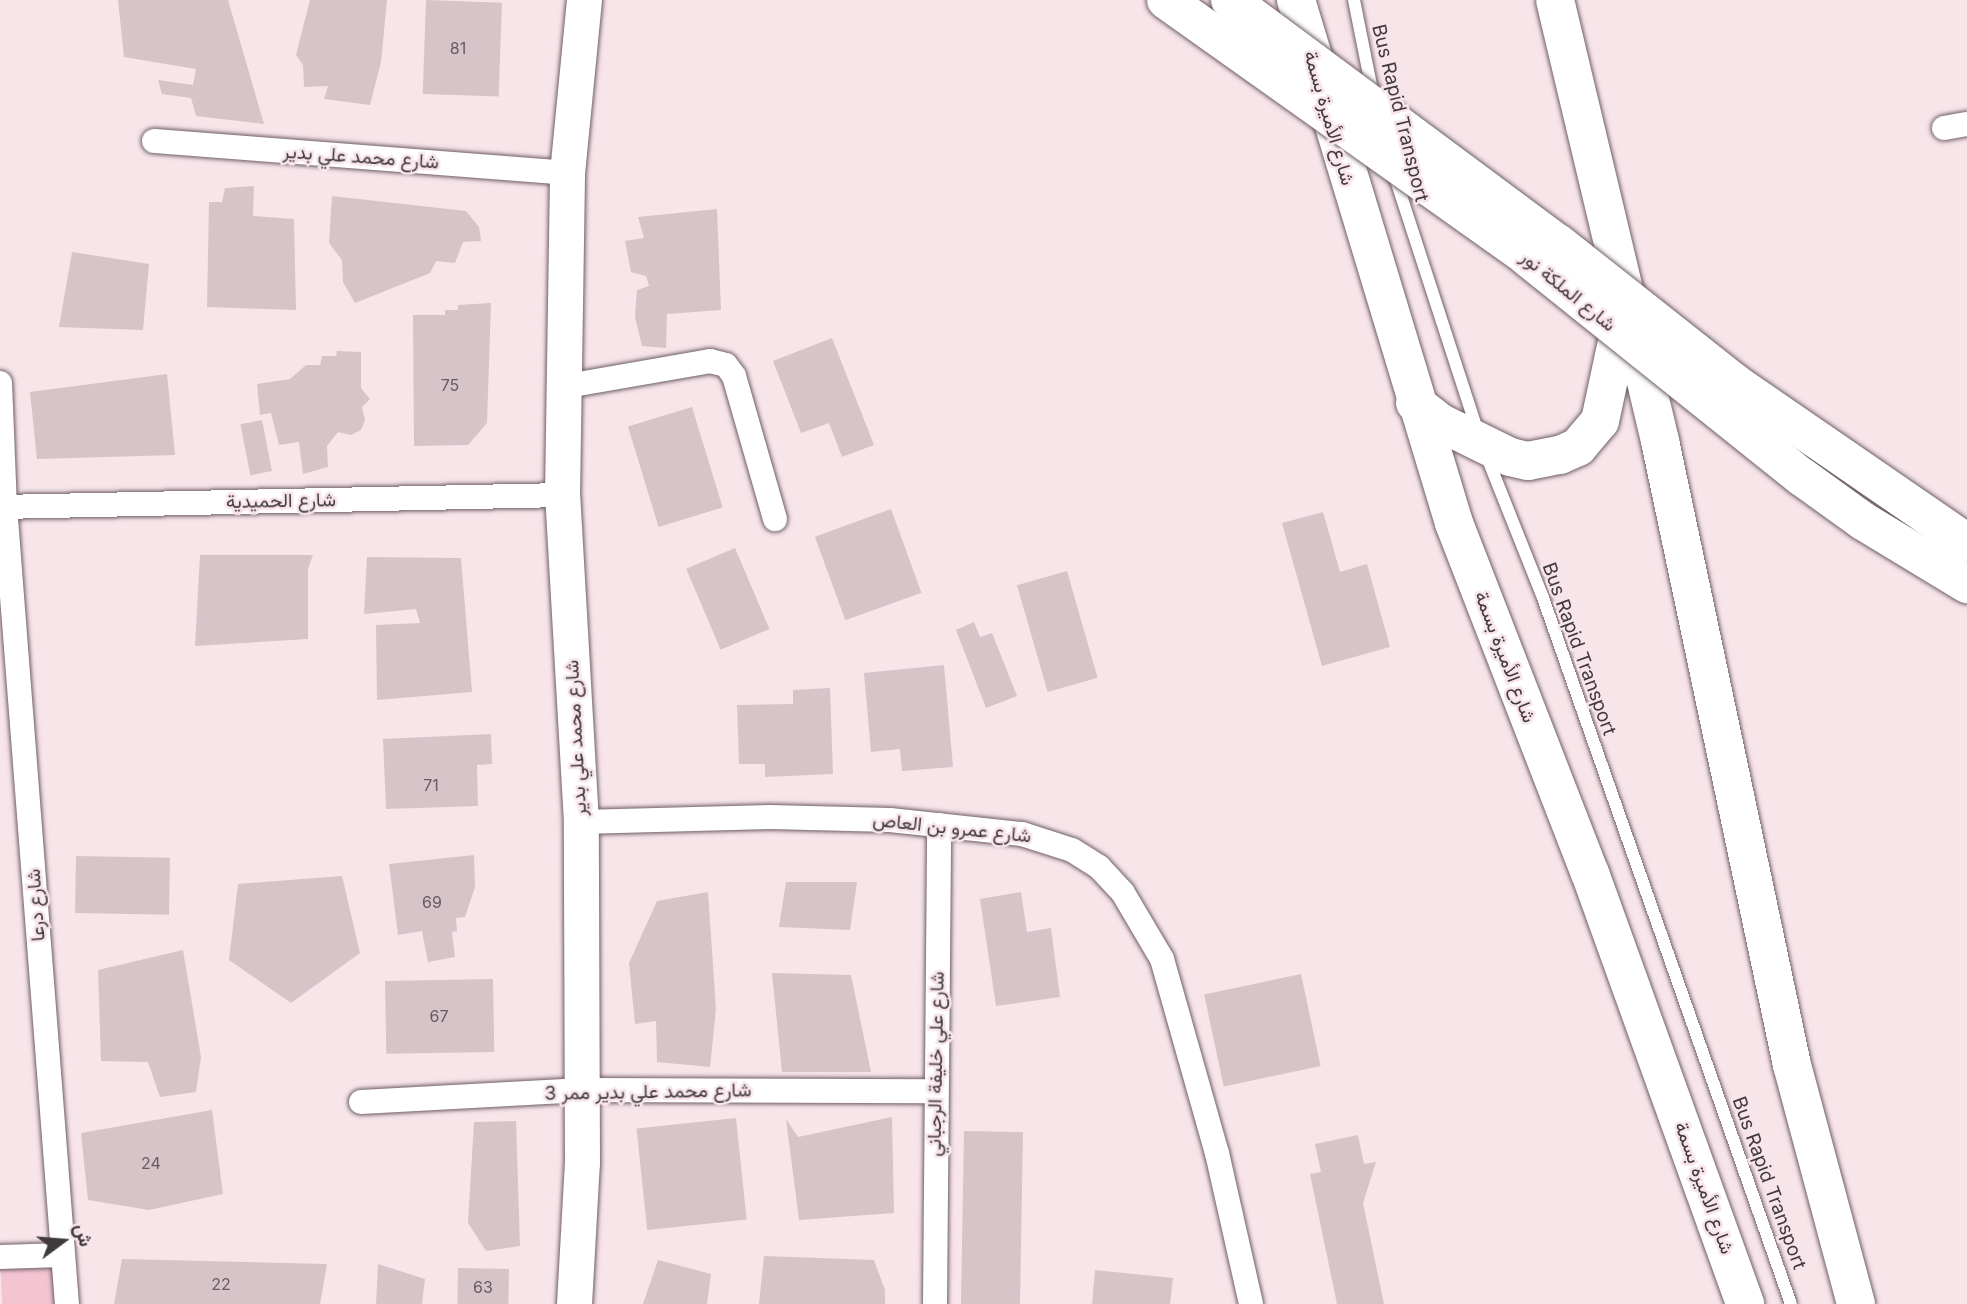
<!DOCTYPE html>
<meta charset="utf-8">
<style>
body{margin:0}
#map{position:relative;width:1967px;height:1304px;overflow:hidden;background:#f7e5ea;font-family:Inter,Vazirmatn,sans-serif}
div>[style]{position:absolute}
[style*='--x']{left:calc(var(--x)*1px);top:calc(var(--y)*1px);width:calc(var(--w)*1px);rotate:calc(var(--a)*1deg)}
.green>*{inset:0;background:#f3c5d3;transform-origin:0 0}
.building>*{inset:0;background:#d6c4c9;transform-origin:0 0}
.roads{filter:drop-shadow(0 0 2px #6f5f64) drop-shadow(0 0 2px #6f5f64)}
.lane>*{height:12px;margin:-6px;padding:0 6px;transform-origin:6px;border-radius:6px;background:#fff}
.street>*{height:24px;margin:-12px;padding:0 12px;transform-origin:12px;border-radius:12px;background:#fff}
.secondary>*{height:35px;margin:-17.5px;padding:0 17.5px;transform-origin:17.5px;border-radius:17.5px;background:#fff}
.primary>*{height:38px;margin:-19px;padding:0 19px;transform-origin:19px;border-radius:19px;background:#fff}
.bridges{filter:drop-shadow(0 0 2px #6f5f64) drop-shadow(0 0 2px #6f5f64)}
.highway-bridge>*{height:38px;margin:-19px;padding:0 19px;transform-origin:19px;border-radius:19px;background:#fff}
span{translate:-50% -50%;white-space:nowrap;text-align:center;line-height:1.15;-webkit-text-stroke:5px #f7e5ea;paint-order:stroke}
.number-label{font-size:16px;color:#665c5f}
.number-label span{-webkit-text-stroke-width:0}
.street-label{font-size:19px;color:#413a3c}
.north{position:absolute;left:28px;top:1206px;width:70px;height:70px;-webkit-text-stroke:5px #f7e5ea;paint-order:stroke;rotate:74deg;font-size:19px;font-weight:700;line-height:28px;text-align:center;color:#413a3c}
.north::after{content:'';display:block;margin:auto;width:24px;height:32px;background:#413a3c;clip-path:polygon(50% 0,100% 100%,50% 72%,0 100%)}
</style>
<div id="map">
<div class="green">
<i style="left:57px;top:1260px;width:44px;height:57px;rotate:87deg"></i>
</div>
<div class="building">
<i style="clip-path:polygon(118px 0,228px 0,264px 124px,196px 116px,191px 98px,162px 94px,158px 80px,193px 85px,196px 69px,124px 57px)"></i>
<i style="clip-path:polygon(310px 0,387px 0,381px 62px,370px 105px,324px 99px,328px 86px,304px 87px,303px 65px,296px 55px)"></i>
<i style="left:426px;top:0;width:76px;height:94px;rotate:2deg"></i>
<i style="clip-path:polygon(254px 186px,253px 216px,294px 219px,296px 310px,207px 307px,209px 202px,222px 202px,225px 188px)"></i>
<i style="clip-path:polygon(332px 196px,466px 211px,479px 227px,481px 241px,463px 242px,455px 263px,436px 261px,430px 273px,355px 303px,343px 282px,342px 260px,329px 243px)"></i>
<i style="clip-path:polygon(717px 209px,721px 310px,667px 314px,666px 348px,642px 346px,635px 317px,637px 290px,649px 286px,646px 276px,631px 272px,625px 241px,644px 238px,638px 217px)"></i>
<i style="clip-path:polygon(72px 252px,149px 264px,143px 330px,59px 327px)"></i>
<i style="clip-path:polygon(491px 303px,487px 423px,468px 445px,414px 446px,413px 315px,445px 315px,445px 310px,458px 310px,458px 305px)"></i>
<i style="clip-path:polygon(832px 338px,874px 445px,842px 457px,829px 423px,801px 433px,773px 361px)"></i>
<i style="clip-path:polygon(337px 351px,361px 352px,361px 388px,370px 399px,362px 407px,365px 420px,361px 430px,351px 435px,338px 432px,327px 446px,328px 467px,303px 474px,299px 442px,279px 445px,271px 413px,260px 415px,257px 384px,290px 379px,306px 365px,320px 365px,322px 356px,336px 356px)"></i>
<i style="clip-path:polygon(167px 374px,175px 455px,37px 459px,30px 392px)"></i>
<i style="left:692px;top:407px;width:105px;height:67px;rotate:73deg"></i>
<i style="left:262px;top:420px;width:52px;height:22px;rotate:79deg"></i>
<i style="left:891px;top:509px;width:89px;height:81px;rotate:70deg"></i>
<i style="clip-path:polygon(1323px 512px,1340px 572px,1367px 564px,1390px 647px,1322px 666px,1282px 523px)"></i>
<i style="left:735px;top:548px;width:88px;height:53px;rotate:67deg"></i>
<i style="clip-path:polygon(200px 555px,313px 555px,308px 569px,308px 639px,195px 646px)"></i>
<i style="clip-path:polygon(367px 557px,461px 558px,472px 692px,377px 700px,376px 625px,420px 623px,416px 609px,364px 614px)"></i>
<i style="left:1067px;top:571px;width:111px;height:52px;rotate:74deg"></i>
<i style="clip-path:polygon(974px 622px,980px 637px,992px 633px,1017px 696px,986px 708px,956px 630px)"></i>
<i style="clip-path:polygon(944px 665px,953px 767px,902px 771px,900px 749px,871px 752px,864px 673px)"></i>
<i style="clip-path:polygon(830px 688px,833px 774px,765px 777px,765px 764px,739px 764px,737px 705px,793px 704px,793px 690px)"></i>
<i style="clip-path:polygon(491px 734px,492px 764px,477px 765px,478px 806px,386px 809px,383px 739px)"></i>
<i style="clip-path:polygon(474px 855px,475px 887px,465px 917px,456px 918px,457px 931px,452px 932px,455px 957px,428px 962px,422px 931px,398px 935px,389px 864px)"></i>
<i style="left:76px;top:856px;width:94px;height:57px;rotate:1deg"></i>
<i style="clip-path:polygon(342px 876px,360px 953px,291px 1003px,229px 960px,238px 884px)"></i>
<i style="clip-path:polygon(786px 882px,857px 882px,850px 930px,779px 927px)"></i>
<i style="clip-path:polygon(708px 892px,716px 1009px,710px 1067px,657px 1062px,656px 1021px,635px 1024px,629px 963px,657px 901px)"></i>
<i style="clip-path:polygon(1021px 892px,1027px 932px,1051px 928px,1060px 997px,996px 1006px,980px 899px)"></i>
<i style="clip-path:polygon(183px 950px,201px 1057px,196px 1092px,160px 1097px,148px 1062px,101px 1061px,98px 970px)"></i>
<i style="clip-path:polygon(772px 973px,851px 975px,871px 1072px,782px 1072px)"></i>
<i style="left:1301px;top:974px;width:94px;height:99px;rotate:78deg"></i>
<i style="left:493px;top:979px;width:73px;height:108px;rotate:89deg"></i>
<i style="clip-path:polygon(212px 1110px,223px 1194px,149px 1210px,88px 1200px,81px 1133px)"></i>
<i style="clip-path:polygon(892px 1117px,894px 1213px,799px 1220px,786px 1119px,798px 1137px)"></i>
<i style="left:736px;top:1118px;width:102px;height:100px;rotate:84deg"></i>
<i style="clip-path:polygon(516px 1121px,520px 1246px,486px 1251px,468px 1223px,474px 1122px)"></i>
<i style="left:964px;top:1131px;width:59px;height:173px;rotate:1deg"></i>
<i style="clip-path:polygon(1358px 1135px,1364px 1164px,1376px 1162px,1363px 1203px,1384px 1304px,1337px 1304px,1310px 1174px,1321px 1172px,1315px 1144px)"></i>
<i style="clip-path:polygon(764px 1256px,874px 1260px,885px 1290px,885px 1304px,759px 1304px)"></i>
<i style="clip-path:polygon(122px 1259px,327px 1264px,320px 1304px,114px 1304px)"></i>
<i style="clip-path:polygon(658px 1260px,711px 1274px,707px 1304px,643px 1304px)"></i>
<i style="clip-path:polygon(378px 1264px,425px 1279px,422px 1304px,376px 1304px)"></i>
<i style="left:458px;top:1268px;width:51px;height:36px;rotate:1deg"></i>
<i style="clip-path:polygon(1095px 1270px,1173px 1278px,1170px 1304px,1092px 1304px)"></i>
</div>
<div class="roads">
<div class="lane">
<i style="--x:1354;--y:0;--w:97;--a:78.7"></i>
<i style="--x:1394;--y:174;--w:272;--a:72"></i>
<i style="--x:1487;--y:457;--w:149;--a:68.3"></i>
<i style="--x:1542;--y:595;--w:751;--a:70.65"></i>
</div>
<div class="street">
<i style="--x:1944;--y:128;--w:23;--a:-10"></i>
<i style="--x:154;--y:141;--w:414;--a:4.4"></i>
<i style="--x:0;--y:383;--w:123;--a:87.7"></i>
<i style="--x:5;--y:506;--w:800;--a:85.56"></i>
<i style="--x:567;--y:386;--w:145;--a:-9.9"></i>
<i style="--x:710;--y:361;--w:16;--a:14"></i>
<i style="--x:726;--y:365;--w:14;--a:54"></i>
<i style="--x:734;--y:376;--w:149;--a:74"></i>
<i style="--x:0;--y:507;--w:562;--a:-1.22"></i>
<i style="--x:581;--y:822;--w:189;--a:-1.5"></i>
<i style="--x:770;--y:817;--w:120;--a:1.4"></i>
<i style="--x:890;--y:820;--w:133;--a:6.1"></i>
<i style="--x:1022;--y:834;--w:52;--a:17.7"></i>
<i style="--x:1072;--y:850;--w:32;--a:32"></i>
<i style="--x:1099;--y:867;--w:35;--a:47"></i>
<i style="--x:1123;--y:893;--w:77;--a:59.4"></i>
<i style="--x:1162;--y:959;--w:202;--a:74.2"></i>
<i style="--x:1217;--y:1153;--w:155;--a:77.3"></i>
<i style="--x:361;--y:1102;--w:222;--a:-3.1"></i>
<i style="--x:583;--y:1090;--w:353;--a:0.2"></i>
<i style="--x:0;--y:1257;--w:63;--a:-1.8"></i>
<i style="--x:935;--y:1304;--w:479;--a:-89.5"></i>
</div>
<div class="secondary">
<i style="--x:574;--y:1304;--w:141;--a:-86.8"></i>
<i style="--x:582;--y:1163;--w:341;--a:-90.2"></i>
<i style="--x:581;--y:822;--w:328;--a:-93.3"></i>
<i style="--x:562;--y:495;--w:322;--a:-89.1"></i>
<i style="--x:567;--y:173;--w:174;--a:-84.4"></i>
</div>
<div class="primary">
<i style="--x:1296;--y:0;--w:546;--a:73.19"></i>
<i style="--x:1454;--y:523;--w:375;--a:68.8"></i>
<i style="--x:1590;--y:873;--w:458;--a:70.2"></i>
<i style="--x:1555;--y:0;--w:453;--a:76.6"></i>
<i style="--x:1660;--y:441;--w:638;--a:78.06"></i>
<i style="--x:1792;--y:1065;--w:247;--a:75"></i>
<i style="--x:1415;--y:403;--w:31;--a:38"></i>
<i style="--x:1439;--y:422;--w:79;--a:26.2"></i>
<i style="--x:1510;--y:457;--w:18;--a:13"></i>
<i style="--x:1528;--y:461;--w:33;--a:-11"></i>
<i style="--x:1560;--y:455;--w:20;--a:-24"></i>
<i style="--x:1578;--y:447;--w:34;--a:-50"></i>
<i style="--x:1600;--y:421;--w:105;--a:-77.9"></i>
</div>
</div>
<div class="bridges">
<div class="highway-bridge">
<i style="--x:1166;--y:0;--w:443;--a:35.4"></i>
<i style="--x:1527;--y:257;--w:352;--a:38.7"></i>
<i style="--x:1802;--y:477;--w:75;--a:35.8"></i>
<i style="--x:1863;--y:521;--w:122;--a:31.2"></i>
<i style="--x:1230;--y:0;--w:410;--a:36.6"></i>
<i style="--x:1559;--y:244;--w:226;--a:38.3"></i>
<i style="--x:1736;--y:384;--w:280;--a:34.5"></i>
</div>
</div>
<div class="number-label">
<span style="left:458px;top:48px">81</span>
<span style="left:450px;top:385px">75</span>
<span style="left:431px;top:785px">71</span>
<span style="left:432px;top:902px">69</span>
<span style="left:439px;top:1016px">67</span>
<span style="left:151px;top:1163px">24</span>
<span style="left:221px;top:1284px">22</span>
<span style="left:483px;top:1287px">63</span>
</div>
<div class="street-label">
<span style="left:1400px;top:113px;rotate:76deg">Bus Rapid Transport</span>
<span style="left:1329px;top:118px;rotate:74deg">شارع الأميرة بسمة</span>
<span style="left:361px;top:157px;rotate:4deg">شارع محمد علي بدير</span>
<span style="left:1568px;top:291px;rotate:39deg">شارع الملكة نور</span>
<span style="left:281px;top:501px;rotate:-1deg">شارع الحميدية</span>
<span style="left:1579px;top:649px;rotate:70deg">Bus Rapid Transport</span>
<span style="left:1505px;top:657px;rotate:69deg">شارع الأميرة بسمة</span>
<span style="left:576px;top:738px;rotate:-93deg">شارع محمد علي بدير</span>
<span style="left:952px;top:828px;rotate:6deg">شارع عمرو بن العاص</span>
<span style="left:36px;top:905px;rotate:-94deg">شارع درعا</span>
<span style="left:936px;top:1064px;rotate:-89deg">شارع علي خليفة الرجباني</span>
<span style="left:648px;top:1092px;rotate:-1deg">شارع محمد علي بدير ممر 3</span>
<span style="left:1769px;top:1183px;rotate:70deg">Bus Rapid Transport</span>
<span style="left:1704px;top:1188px;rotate:70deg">شارع الأميرة بسمة</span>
</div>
<div class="north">ش</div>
</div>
